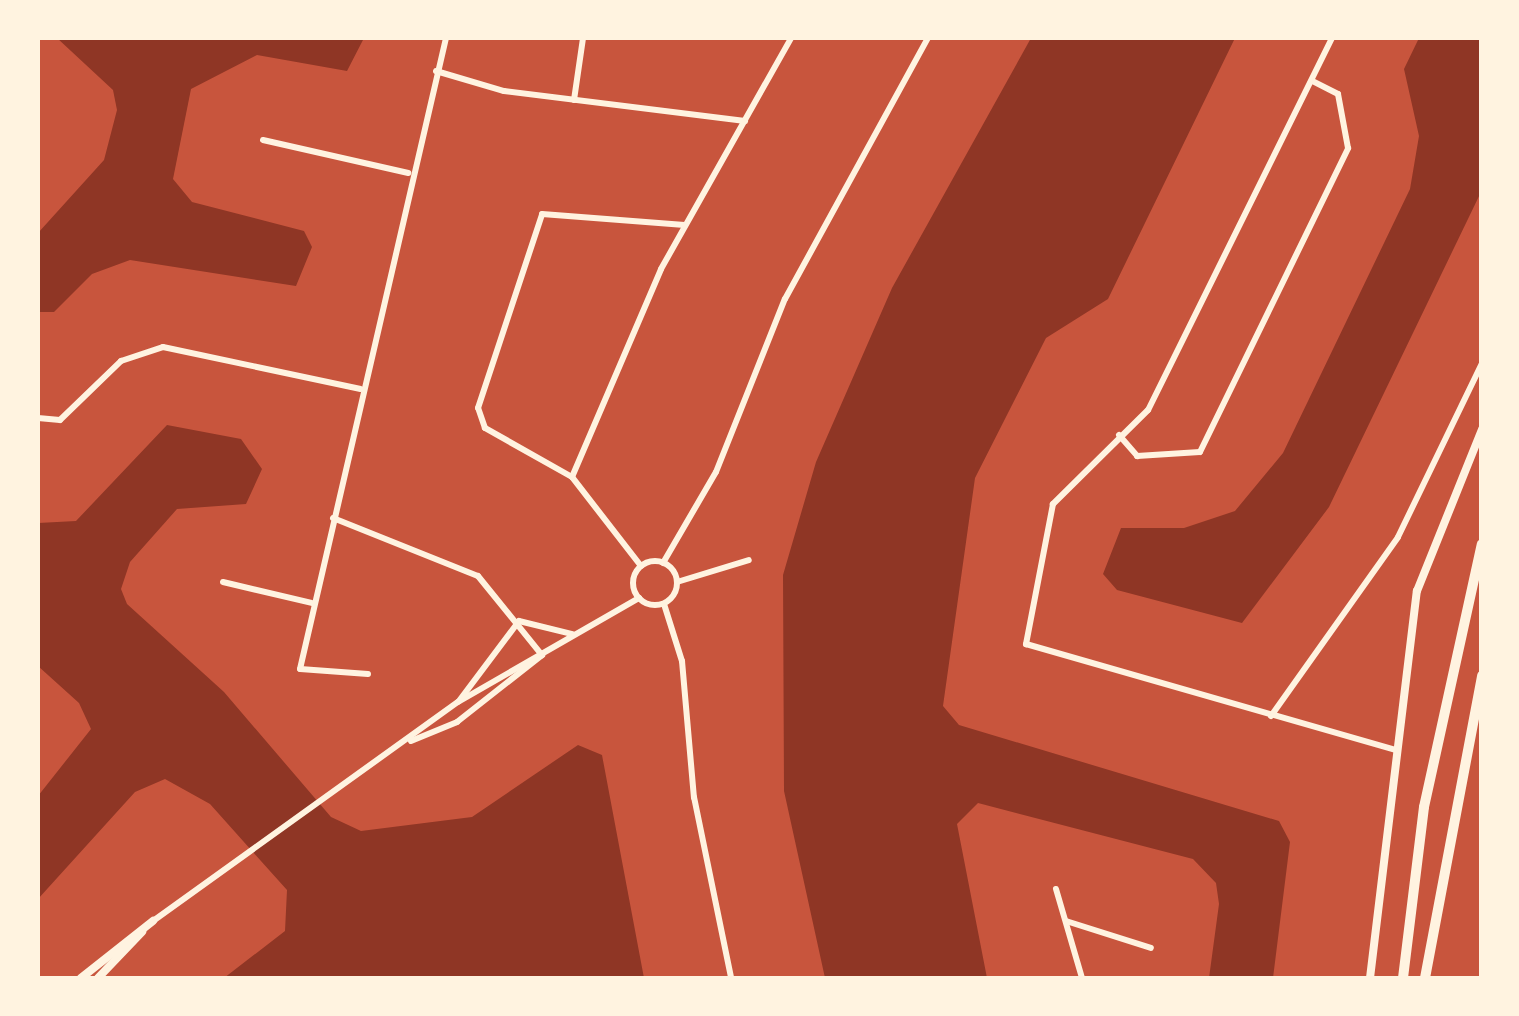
<!DOCTYPE html>
<style>
body{margin:0}
#map{position:relative;width:1519px;height:1016px;overflow:hidden;background:#c8553d;font-family:"PT Sans Narrow",sans-serif}
div>[style]{position:absolute}
[style*='--x']{left:calc(var(--x)*1px);top:calc(var(--y)*1px);width:calc(var(--w)*1px);rotate:calc(var(--a)*1deg)}
.water>*{inset:0;background:#8f3625}
.minor>*{height:6px;margin:-3px;padding:0 3px;transform-origin:3px;border-radius:3px;background:#fff3e0}
.minor>.ring{margin:-3px;padding:0;box-sizing:content-box;background:none;border:6px solid #fff3e0;border-radius:50%}
.tertiary>*{height:8px;margin:-4px;padding:0 4px;transform-origin:4px;border-radius:4px;background:#fff3e0}
.primary>*{height:10px;margin:-5px;padding:0 5px;transform-origin:5px;border-radius:5px;background:#fff3e0}
span{translate:-50% -50%;white-space:nowrap;text-align:center;line-height:1.15;-webkit-text-stroke:10px #fff3e0;paint-order:stroke}
.frame{position:absolute;inset:0;border:40px solid #fff3e0;pointer-events:none}
</style>
<div id="map">
<div class="water">
<i style="clip-path:polygon(57px 38px,364px 38px,347px 71px,257px 55px,191px 89px,173px 179px,192px 202px,304px 231px,312px 247px,296px 286px,130px 260px,92px 274px,54px 312px,38px 312px,38px 233px,104px 160px,117px 110px,113px 90px)"></i>
<i style="clip-path:polygon(1031px 38px,1235px 38px,1108px 299px,1046px 338px,975px 478px,943px 706px,959px 725px,1279px 821px,1290px 842px,1273px 978px,1209px 978px,1219px 904px,1216px 883px,1193px 859px,978px 803px,957px 824px,987px 978px,825px 978px,784px 791px,783px 575px,816px 462px,892px 288px)"></i>
<i style="clip-path:polygon(1419px 38px,1481px 38px,1481px 192px,1329px 507px,1242px 623px,1117px 590px,1103px 574px,1121px 528px,1184px 528px,1235px 511px,1283px 453px,1410px 189px,1419px 136px,1404px 69px)"></i>
<i style="clip-path:polygon(167px 425px,241px 439px,262px 469px,246px 504px,177px 509px,130px 562px,121px 589px,127px 604px,224px 692px,331px 817px,361px 831px,472px 817px,578px 745px,602px 755px,644px 978px,224px 978px,285px 931px,287px 890px,210px 804px,165px 779px,135px 792px,38px 899px,38px 796px,91px 729px,79px 703px,38px 666px,38px 523px,76px 521px)"></i>
</div>
<div class="minor">
<i style="--x:1332;--y:38;--w:415;--a:116.3"></i>
<i style="--x:1148;--y:410;--w:134;--a:135.3"></i>
<i style="--x:1053;--y:504;--w:143;--a:100.9"></i>
<i style="--x:1026;--y:644;--w:387;--a:16"></i>
<i style="--x:436;--y:71;--w:71;--a:16.4"></i>
<i style="--x:504;--y:91;--w:243;--a:7.1"></i>
<i style="--x:574;--y:100;--w:63;--a:-81.7"></i>
<i style="--x:263;--y:140;--w:149;--a:12.8"></i>
<i style="--x:38;--y:418;--w:22;--a:5"></i>
<i style="--x:60;--y:420;--w:85;--a:-44"></i>
<i style="--x:121;--y:361;--w:44;--a:-18.4"></i>
<i style="--x:163;--y:347;--w:202;--a:12"></i>
<i style="--x:1119;--y:435;--w:28;--a:49"></i>
<i style="--x:1137;--y:456;--w:63;--a:-3.6"></i>
<i style="--x:1200;--y:452;--w:338;--a:-64"></i>
<i style="--x:1348;--y:148;--w:55;--a:-100.5"></i>
<i style="--x:1338;--y:94;--w:29;--a:-153"></i>
<i style="--x:572;--y:477;--w:226;--a:-66.8"></i>
<i style="--x:661;--y:269;--w:265;--a:-60.6"></i>
<i style="--x:333;--y:518;--w:156;--a:21.8"></i>
<i style="--x:478;--y:576;--w:102;--a:51"></i>
<i class="ring" style="left:633px;top:561px;width:38px;height:38px"></i>
<i style="--x:663;--y:563;--w:105;--a:-59.8"></i>
<i style="--x:716;--y:472;--w:186;--a:-68.3"></i>
<i style="--x:785;--y:299;--w:298;--a:-61.3"></i>
<i style="--x:641;--y:566;--w:113;--a:-127.8"></i>
<i style="--x:572;--y:477;--w:100;--a:-150.6"></i>
<i style="--x:485;--y:428;--w:21;--a:-109"></i>
<i style="--x:478;--y:408;--w:204;--a:-71.7"></i>
<i style="--x:542;--y:214;--w:143;--a:4.4"></i>
<i style="--x:223;--y:582;--w:91;--a:13.3"></i>
<i style="--x:677;--y:582;--w:75;--a:-17"></i>
<i style="--x:664;--y:604;--w:60;--a:72.5"></i>
<i style="--x:682;--y:661;--w:137;--a:85"></i>
<i style="--x:694;--y:797;--w:185;--a:78.4"></i>
<i style="--x:368;--y:674;--w:68;--a:-175.8"></i>
<i style="--x:300;--y:669;--w:648;--a:-76.97"></i>
<i style="--x:459;--y:701;--w:100;--a:-53.1"></i>
<i style="--x:519;--y:621;--w:55;--a:13.8"></i>
<i style="--x:1271;--y:716;--w:219;--a:-54.6"></i>
<i style="--x:1398;--y:537;--w:193;--a:-64.2"></i>
<i style="--x:411;--y:741;--w:50;--a:-22.4"></i>
<i style="--x:457;--y:722;--w:107;--a:-38.2"></i>
<i style="--x:1056;--y:889;--w:93;--a:73.7"></i>
<i style="--x:153;--y:921;--w:375;--a:-35.7"></i>
<i style="--x:458;--y:702;--w:209;--a:-29.9"></i>
<i style="--x:1066;--y:921;--w:89;--a:17.6"></i>
</div>
<div class="tertiary">
<i style="--x:81;--y:978;--w:92;--a:-38.4"></i>
<i style="--x:98;--y:978;--w:64;--a:-46.3"></i>
<i style="--x:1370;--y:978;--w:390;--a:-83.1"></i>
<i style="--x:1417;--y:591;--w:175;--a:-68.1"></i>
</div>
<div class="primary">
<i style="--x:1403;--y:978;--w:172;--a:-83"></i>
<i style="--x:1424;--y:807;--w:269;--a:-77.6"></i>
<i style="--x:1425;--y:978;--w:308;--a:-79.3"></i>
</div>
<div class="frame"></div>
</div>
